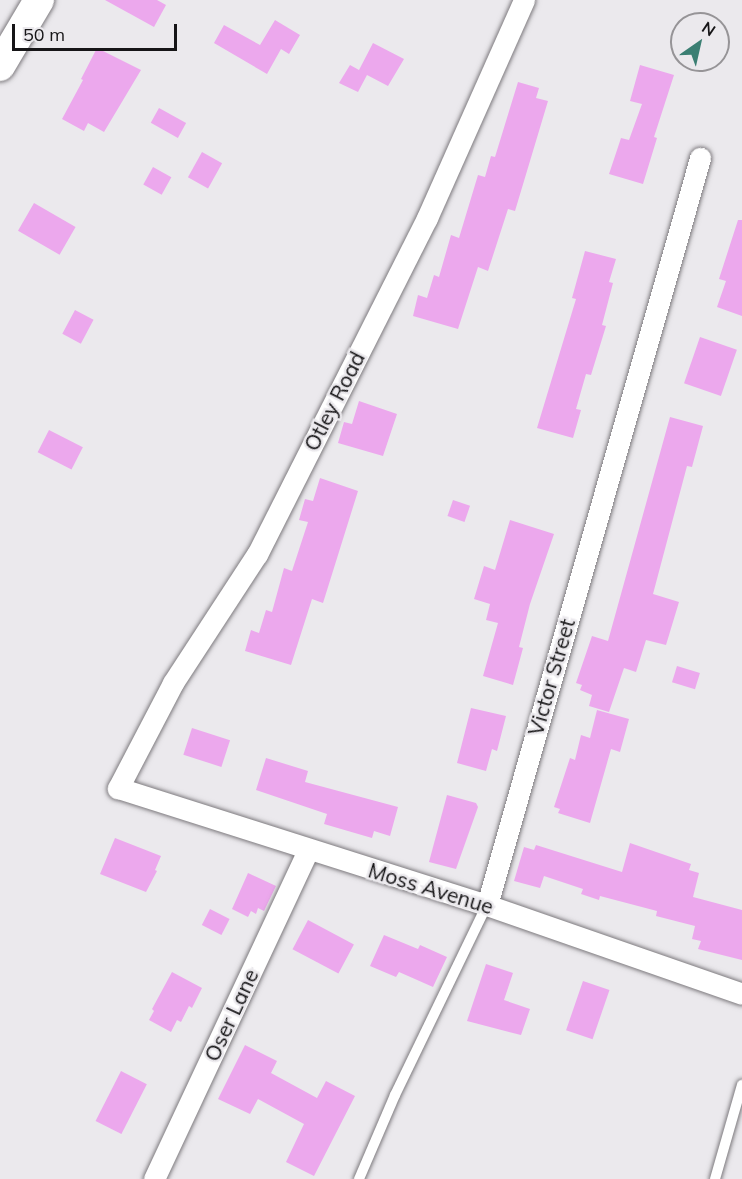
<!DOCTYPE html>
<style>
body{margin:0}
#map{position:relative;width:742px;height:1179px;overflow:hidden;background:#ebe9ed;font-family:Mulish,sans-serif}
div>[style]{position:absolute}
[style*='--x']{left:calc(var(--x)*1px);top:calc(var(--y)*1px);width:calc(var(--w)*1px);rotate:calc(var(--a)*1deg)}
.building>*{inset:0;background:#eca8ed;transform-origin:0 0}
.roads{filter:drop-shadow(0 0 2px #7d7a7e) drop-shadow(0 0 2px #7d7a7e)}
.service>*{height:10px;margin:-5px;padding:0 5px;transform-origin:5px;border-radius:5px;background:#fff}
.minor>*{height:21px;margin:-10.5px;padding:0 10.5px;transform-origin:10.5px;border-radius:10.5px;background:#fff}
.secondary>*{height:30px;margin:-15px;padding:0 15px;transform-origin:15px;border-radius:15px;background:#fff}
span{translate:-50% -50%;white-space:nowrap;text-align:center;line-height:1.15;-webkit-text-stroke:5px #ebe9ed;paint-order:stroke}
.street-label{font-size:21px;color:#161517}
.north{position:absolute;left:670px;top:12px;width:60px;height:60px;box-sizing:border-box;background:#ebe9ed;border:2px solid #969497;border-radius:50%;rotate:34deg;font-size:16px;font-weight:700;line-height:24px;text-align:center;color:#161517}
.north::after{content:'';display:block;margin:auto;width:21px;height:27px;background:#3b7f73;clip-path:polygon(50% 0,100% 100%,50% 72%,0 100%)}
.scale{position:absolute;left:12px;top:24px;width:165px;height:27px;box-sizing:border-box;border:3px solid #161517;border-top:0;padding-left:8px;font-size:18px;line-height:21px;white-space:nowrap;color:#161517;-webkit-text-stroke:4px #ebe9ed;paint-order:stroke}
</style>
<div id="map">
<div class="building">
<i style="clip-path:polygon(105px 0,157px 0,166px 5px,154px 27px)"></i>
<i style="clip-path:polygon(275px 20px,300px 35px,289px 54px,281px 49px,267px 74px,214px 43px,224px 25px,260px 45px)"></i>
<i style="clip-path:polygon(373px 43px,404px 59px,388px 86px,367px 75px,358px 92px,339px 83px,350px 65px,359px 70px)"></i>
<i style="clip-path:polygon(97px 48px,141px 70px,104px 132px,88px 123px,84px 131px,62px 119px,83px 80px,81px 79px)"></i>
<i style="clip-path:polygon(640px 65px,674px 75px,654px 137px,657px 138px,643px 184px,609px 174px,621px 138px,629px 140px,642px 104px,630px 101px)"></i>
<i style="clip-path:polygon(518px 82px,539px 88px,536px 98px,548px 101px,515px 211px,508px 209px,488px 271px,478px 267px,458px 329px,413px 316px,418px 295px,427px 298px,434px 275px,439px 277px,451px 235px,459px 238px,478px 175px,485px 177px,491px 156px,495px 157px)"></i>
<i style="left:159px;top:108px;width:31px;height:17px;rotate:29deg"></i>
<i style="left:202px;top:152px;width:23px;height:29px;rotate:29deg"></i>
<i style="left:153px;top:167px;width:21px;height:20px;rotate:29deg"></i>
<i style="left:34px;top:203px;width:48px;height:32px;rotate:30deg"></i>
<i style="clip-path:polygon(738px 220px,742px 220px,742px 316px,717px 307px,726px 281px,719px 279px)"></i>
<i style="clip-path:polygon(585px 251px,616px 259px,609px 282px,613px 283px,602px 325px,606px 326px,591px 375px,586px 374px,576px 409px,581px 410px,573px 438px,537px 428px,576px 299px,572px 298px)"></i>
<i style="left:75px;top:310px;width:21px;height:27px;rotate:28deg"></i>
<i style="left:700px;top:337px;width:39px;height:49px;rotate:19deg"></i>
<i style="clip-path:polygon(359px 401px,397px 414px,383px 456px,338px 443px,344px 422px,352px 424px)"></i>
<i style="clip-path:polygon(670px 417px,703px 426px,692px 467px,687px 466px,653px 594px,679px 602px,666px 645px,646px 640px,636px 672px,624px 668px,609px 712px,589px 706px,592px 695px,580px 690px,582px 685px,576px 683px,592px 636px,608px 641px)"></i>
<i style="left:49px;top:430px;width:38px;height:25px;rotate:27deg"></i>
<i style="clip-path:polygon(320px 478px,358px 491px,323px 603px,312px 599px,291px 665px,245px 651px,251px 630px,259px 633px,266px 610px,272px 612px,284px 568px,292px 571px,308px 522px,299px 520px,305px 499px,313px 501px)"></i>
<i style="left:453px;top:500px;width:18px;height:17px;rotate:19deg"></i>
<i style="clip-path:polygon(510px 520px,554px 534px,530px 604px,519px 647px,523px 648px,513px 685px,483px 676px,498px 623px,486px 620px,490px 604px,474px 599px,484px 566px,495px 570px)"></i>
<i style="left:677px;top:666px;width:24px;height:17px;rotate:17deg"></i>
<i style="clip-path:polygon(471px 708px,506px 716px,497px 751px,492px 749px,486px 771px,457px 763px)"></i>
<i style="clip-path:polygon(597px 710px,629px 719px,620px 752px,611px 749px,590px 823px,558px 813px,560px 809px,554px 807px,570px 758px,575px 760px,581px 735px,590px 738px)"></i>
<i style="left:192px;top:728px;width:40px;height:28px;rotate:18deg"></i>
<i style="clip-path:polygon(266px 758px,308px 771px,305px 782px,398px 807px,390px 836px,374px 831px,372px 838px,324px 824px,327px 814px,256px 790px)"></i>
<i style="clip-path:polygon(447px 795px,476px 803px,478px 807px,456px 869px,429px 862px)"></i>
<i style="clip-path:polygon(115px 838px,161px 856px,155px 870px,157px 871px,146px 892px,100px 874px)"></i>
<i style="clip-path:polygon(630px 843px,691px 864px,689px 870px,699px 873px,693px 897px,742px 910px,742px 960px,698px 949px,701px 941px,692px 939px,695px 926px,656px 916px,657px 911px,600px 896px,599px 900px,581px 894px,583px 889px,544px 876px,540px 888px,514px 881px,524px 847px,534px 850px,536px 845px,622px 872px)"></i>
<i style="clip-path:polygon(248px 873px,276px 886px,264px 911px,258px 908px,256px 914px,251px 911px,248px 917px,232px 909px)"></i>
<i style="left:210px;top:909px;width:22px;height:18px;rotate:27deg"></i>
<i style="left:308px;top:920px;width:52px;height:33px;rotate:28deg"></i>
<i style="clip-path:polygon(384px 935px,418px 949px,420px 945px,447px 957px,433px 987px,399px 972px,396px 977px,370px 966px)"></i>
<i style="clip-path:polygon(486px 964px,513px 973px,504px 1000px,530px 1009px,521px 1035px,467px 1021px)"></i>
<i style="clip-path:polygon(172px 972px,202px 988px,192px 1008px,189px 1006px,181px 1022px,177px 1020px,171px 1032px,149px 1020px,154px 1011px,152px 1009px)"></i>
<i style="left:583px;top:981px;width:28px;height:52px;rotate:19deg"></i>
<i style="clip-path:polygon(245px 1045px,277px 1061px,271px 1073px,317px 1098px,326px 1081px,355px 1096px,314px 1176px,286px 1162px,304px 1124px,258px 1099px,250px 1114px,218px 1099px)"></i>
<i style="left:121px;top:1071px;width:29px;height:56px;rotate:27deg"></i>
</div>
<div class="roads">
<div class="service">
<i style="--x:359;--y:1179;--w:91;--a:-66.8"></i>
<i style="--x:395;--y:1095;--w:211;--a:-64.2"></i>
<i style="--x:715;--y:1179;--w:98;--a:-74"></i>
</div>
<div class="minor">
<i style="--x:524;--y:0;--w:239;--a:114"></i>
<i style="--x:427;--y:218;--w:377;--a:116.8"></i>
<i style="--x:257;--y:554;--w:154;--a:123.1"></i>
<i style="--x:173;--y:683;--w:119;--a:117.6"></i>
<i style="--x:118;--y:788;--w:387;--a:17.6"></i>
<i style="--x:487;--y:905;--w:270;--a:19.2"></i>
<i style="--x:487;--y:905;--w:777;--a:-74.08"></i>
<i style="--x:154;--y:1179;--w:363;--a:-64.9"></i>
</div>
<div class="secondary">
<i style="--x:0;--y:66;--w:77;--a:-59.4"></i>
</div>
</div>
<div class="street-label">
<span style="left:334px;top:401px;rotate:-63deg">Otley Road</span>
<span style="left:551px;top:677px;rotate:-74deg">Victor Street</span>
<span style="left:431px;top:888px;rotate:17deg">Moss Avenue</span>
<span style="left:231px;top:1015px;rotate:-65deg">Oser Lane</span>
</div>
<div class="north">N</div>
<div class="scale">50 m</div>
</div>
